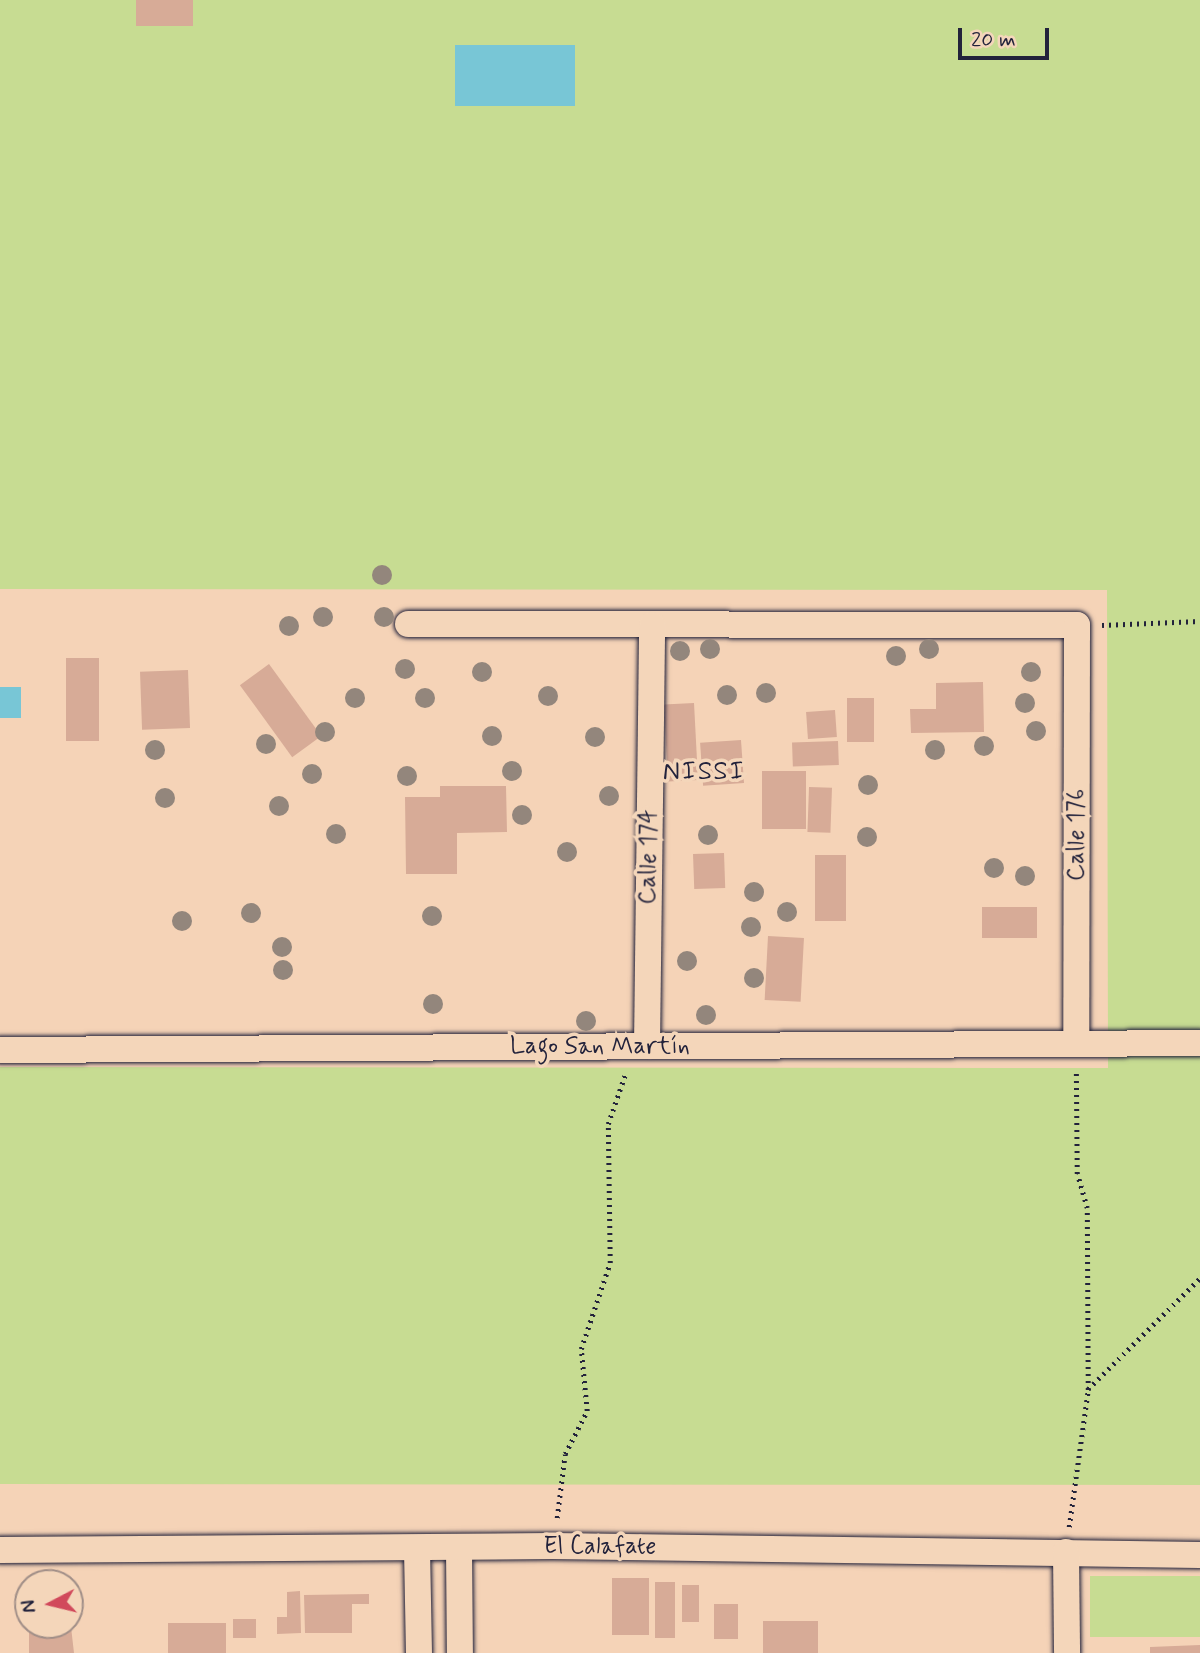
<!DOCTYPE html>
<meta charset="utf-8">
<style>
body{margin:0}
#map{position:relative;width:1200px;height:1653px;overflow:hidden;background:#f5d3b7;font-family:Mynerve,sans-serif}
div>[style]{position:absolute}
[style*='--x']{left:calc(var(--x)*1px);top:calc(var(--y)*1px);width:calc(var(--w)*1px);rotate:calc(var(--a)*1deg)}
.green>*{inset:0;background:#c7dc92;transform-origin:0 0}
.water>*{inset:0;background:#78c6d6;transform-origin:0 0}
.building>*{inset:0;background:#d7ab97;transform-origin:0 0}
.path>*{height:4.5px;margin-top:-2.25px;transform-origin:0;background:repeating-linear-gradient(90deg,#22223b 0 2px,transparent 0 7px)}
.roads{filter:drop-shadow(0 0 2px #22223b) drop-shadow(0 0 2px #22223b)}
.minor>*{height:26px;margin:-13px;padding:0 13px;transform-origin:13px;border-radius:13px;background:#f4d6ba}
.trees>*{width:20px;height:20px;margin:-10px;border-radius:50%;background:#93867c}
span{translate:-50% -50%;white-space:nowrap;text-align:center;line-height:1.15;-webkit-text-stroke:7px #f4d6ba;paint-order:stroke}
.street-label{font-size:24px;color:#22223b}
.neighbourhood-label{font-size:26px;color:#22223b;letter-spacing:2px}
.north{position:absolute;left:14px;top:1569px;width:70px;height:70px;box-sizing:border-box;background:#f4d6ba;border:2px solid #a08e87;border-radius:50%;rotate:263deg;font-size:19px;font-weight:700;line-height:28px;text-align:center;color:#22223b}
.north::after{content:'';display:block;margin:auto;width:24px;height:32px;background:#d1495b;clip-path:polygon(50% 0,100% 100%,50% 72%,0 100%)}
.scale{position:absolute;left:958px;top:28px;width:91px;height:32px;box-sizing:border-box;border:4px solid #22223b;border-top:0;padding-left:9px;font-size:21px;line-height:24px;white-space:nowrap;color:#22223b;-webkit-text-stroke:5px #f4d6ba;paint-order:stroke}
</style>
<div id="map">
<div class="green">
<i style="clip-path:polygon(0 0,1200px 0,1200px 1485px,0 1484px,0 1067px,1108px 1068px,1107px 590px,0 589px)"></i>
<i style="left:1200px;top:1576px;width:61px;height:110px;rotate:90deg"></i>
</div>
<div class="water">
<i style="left:455px;top:45px;width:120px;height:61px"></i>
<i style="left:0;top:687px;width:21px;height:31px"></i>
</div>
<div class="building">
<i style="left:136px;top:0;width:57px;height:26px"></i>
<i style="left:66px;top:658px;width:33px;height:83px"></i>
<i style="left:269px;top:664px;width:89px;height:36px;rotate:54deg"></i>
<i style="left:188px;top:670px;width:58px;height:48px;rotate:88deg"></i>
<i style="clip-path:polygon(983px 682px,984px 732px,911px 733px,910px 709px,936px 709px,936px 683px)"></i>
<i style="left:847px;top:698px;width:27px;height:44px"></i>
<i style="left:694px;top:703px;width:77px;height:30px;rotate:87deg"></i>
<i style="left:835px;top:710px;width:27px;height:29px;rotate:86deg"></i>
<i style="left:741px;top:740px;width:43px;height:41px;rotate:86deg"></i>
<i style="left:838px;top:741px;width:24px;height:46px;rotate:88deg"></i>
<i style="left:762px;top:771px;width:44px;height:58px"></i>
<i style="clip-path:polygon(440px 786px,506px 786px,507px 832px,457px 833px,457px 874px,406px 874px,405px 797px,440px 797px)"></i>
<i style="left:809px;top:787px;width:23px;height:45px;rotate:2deg"></i>
<i style="left:724px;top:853px;width:35px;height:31px;rotate:88deg"></i>
<i style="left:815px;top:855px;width:31px;height:66px"></i>
<i style="left:982px;top:907px;width:55px;height:31px"></i>
<i style="left:768px;top:936px;width:36px;height:64px;rotate:3deg"></i>
<i style="left:612px;top:1578px;width:37px;height:57px"></i>
<i style="left:655px;top:1582px;width:20px;height:56px"></i>
<i style="left:682px;top:1585px;width:17px;height:37px"></i>
<i style="clip-path:polygon(300px 1591px,301px 1633px,277px 1634px,277px 1617px,287px 1617px,287px 1592px)"></i>
<i style="clip-path:polygon(369px 1594px,369px 1604px,352px 1604px,352px 1633px,305px 1633px,304px 1595px)"></i>
<i style="left:714px;top:1604px;width:24px;height:35px"></i>
<i style="clip-path:polygon(70px 1618px,74px 1653px,29px 1653px,29px 1625px,70px 1625px)"></i>
<i style="left:256px;top:1619px;width:19px;height:23px;rotate:90deg"></i>
<i style="left:818px;top:1621px;width:32px;height:55px;rotate:90deg"></i>
<i style="left:226px;top:1623px;width:30px;height:58px;rotate:90deg"></i>
<i style="clip-path:polygon(1200px 1645px,1200px 1653px,1150px 1653px,1150px 1647px)"></i>
</div>
<div class="path">
<i style="--x:1102;--y:625;--w:98;--a:-2.3"></i>
<i style="--x:1088;--y:1389;--w:158;--a:-44.7"></i>
<i style="--x:557;--y:1518;--w:64;--a:-82.9"></i>
<i style="--x:565;--y:1454;--w:48;--a:-62.9"></i>
<i style="--x:587;--y:1411;--w:62;--a:-95.5"></i>
<i style="--x:581;--y:1349;--w:91;--a:-71.4"></i>
<i style="--x:610;--y:1263;--w:139;--a:-90.8"></i>
<i style="--x:608;--y:1124;--w:52;--a:-70.9"></i>
<i style="--x:1069;--y:1527;--w:138;--a:-82.1"></i>
<i style="--x:1088;--y:1390;--w:182;--a:-90.3"></i>
<i style="--x:1087;--y:1208;--w:35;--a:-106"></i>
<i style="--x:1077;--y:1174;--w:105;--a:-90.5"></i>
</div>
<div class="roads">
<div class="minor">
<i style="--x:408;--y:624;--w:669;--a:0.09"></i>
<i style="--x:1077;--y:625;--w:419;--a:90.1"></i>
<i style="--x:647;--y:1046;--w:421;--a:-89.3"></i>
<i style="--x:0;--y:1050;--w:1200;--a:-0.33"></i>
<i style="--x:459;--y:1548;--w:105;--a:89.5"></i>
<i style="--x:417;--y:1549;--w:104;--a:88.9"></i>
<i style="--x:0;--y:1550;--w:553;--a:-0.41"></i>
<i style="--x:553;--y:1546;--w:647;--a:0.8"></i>
<i style="--x:1066;--y:1552;--w:101;--a:89.4"></i>
</div>
</div>
<div class="trees">
<i style="left:382px;top:575px"></i>
<i style="left:323px;top:617px"></i>
<i style="left:384px;top:617px"></i>
<i style="left:289px;top:626px"></i>
<i style="left:710px;top:649px"></i>
<i style="left:929px;top:649px"></i>
<i style="left:680px;top:651px"></i>
<i style="left:896px;top:656px"></i>
<i style="left:405px;top:669px"></i>
<i style="left:482px;top:672px"></i>
<i style="left:1031px;top:672px"></i>
<i style="left:766px;top:693px"></i>
<i style="left:727px;top:695px"></i>
<i style="left:548px;top:696px"></i>
<i style="left:355px;top:698px"></i>
<i style="left:425px;top:698px"></i>
<i style="left:1025px;top:703px"></i>
<i style="left:1036px;top:731px"></i>
<i style="left:325px;top:732px"></i>
<i style="left:492px;top:736px"></i>
<i style="left:595px;top:737px"></i>
<i style="left:266px;top:744px"></i>
<i style="left:984px;top:746px"></i>
<i style="left:155px;top:750px"></i>
<i style="left:935px;top:750px"></i>
<i style="left:512px;top:771px"></i>
<i style="left:312px;top:774px"></i>
<i style="left:407px;top:776px"></i>
<i style="left:868px;top:785px"></i>
<i style="left:609px;top:796px"></i>
<i style="left:165px;top:798px"></i>
<i style="left:279px;top:806px"></i>
<i style="left:522px;top:815px"></i>
<i style="left:336px;top:834px"></i>
<i style="left:708px;top:835px"></i>
<i style="left:867px;top:837px"></i>
<i style="left:567px;top:852px"></i>
<i style="left:994px;top:868px"></i>
<i style="left:1025px;top:876px"></i>
<i style="left:754px;top:892px"></i>
<i style="left:787px;top:912px"></i>
<i style="left:251px;top:913px"></i>
<i style="left:432px;top:916px"></i>
<i style="left:182px;top:921px"></i>
<i style="left:751px;top:927px"></i>
<i style="left:282px;top:947px"></i>
<i style="left:687px;top:961px"></i>
<i style="left:283px;top:970px"></i>
<i style="left:754px;top:978px"></i>
<i style="left:433px;top:1004px"></i>
<i style="left:706px;top:1015px"></i>
<i style="left:586px;top:1021px"></i>
</div>
<div class="street-label">
<span style="left:1077px;top:835px;rotate:-90deg">Calle 176</span>
<span style="left:649px;top:857px;rotate:-89deg">Calle 174</span>
<span style="left:600px;top:1047px">Lago San Martín</span>
<span style="left:600px;top:1547px">El Calafate</span>
</div>
<div class="neighbourhood-label">
<span style="left:704px;top:773px">NISSI</span>
</div>
<div class="north">N</div>
<div class="scale">20 m</div>
</div>
